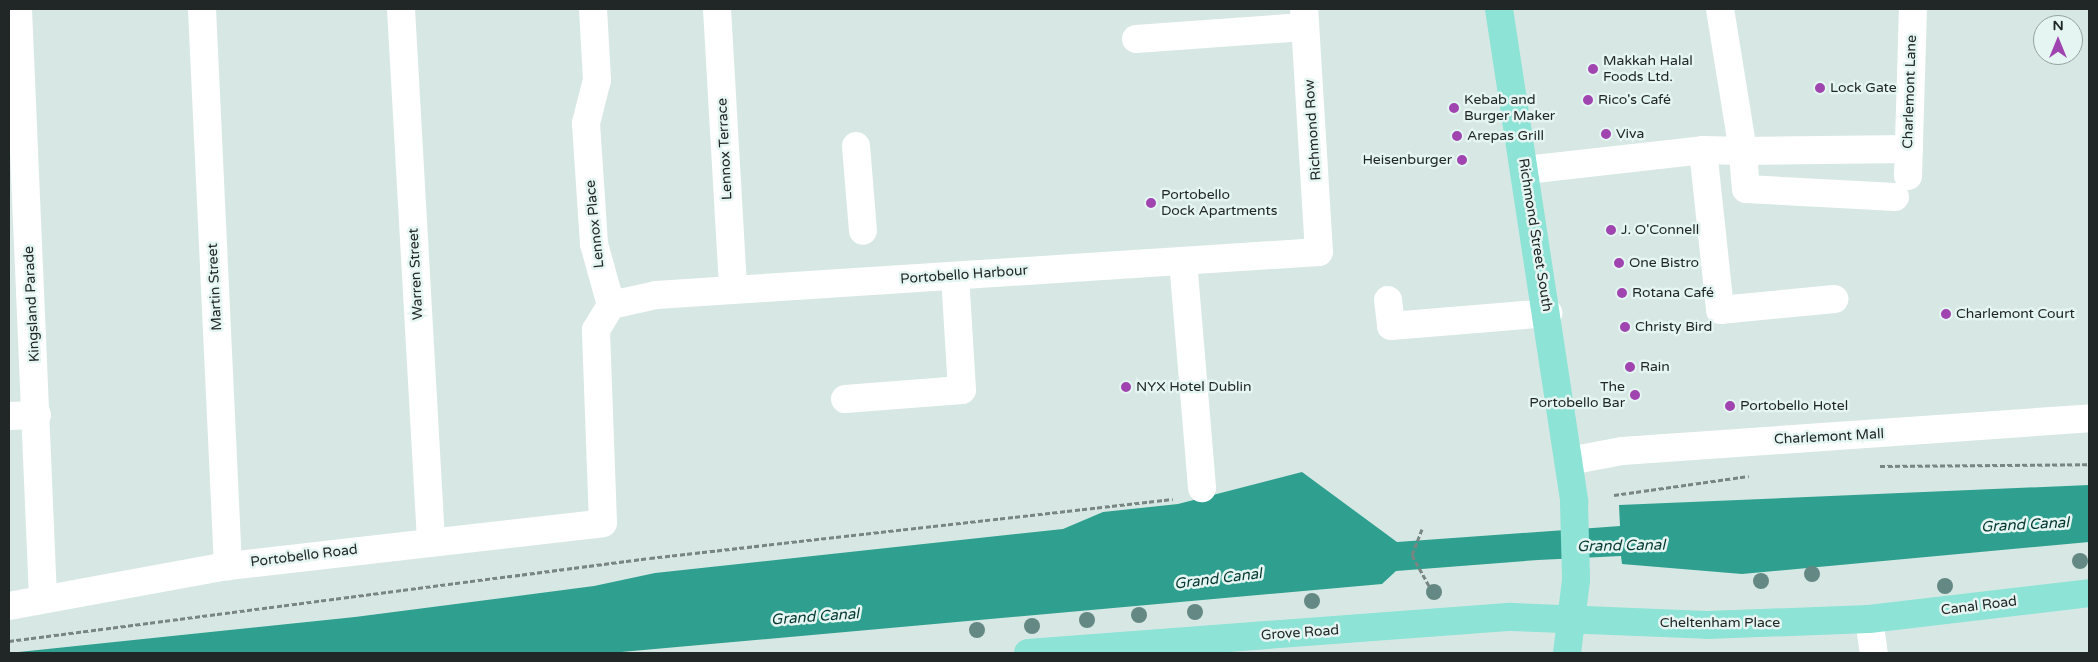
<!DOCTYPE html>
<meta charset="utf-8">
<style>
body{margin:0}
#map{position:relative;width:2098px;height:662px;overflow:hidden;background:#d7e8e4;font-family:"Varela Round",sans-serif}
div>[style]{position:absolute}
[style*='--x']{left:calc(var(--x)*1px);top:calc(var(--y)*1px);width:calc(var(--w)*1px);rotate:calc(var(--a)*1deg)}
.water>*{inset:0;background:#2fa090}
.path>*{height:3px;margin-top:-1.5px;transform-origin:0;background:repeating-linear-gradient(90deg,#798582 0 5px,transparent 0 7.5px)}
.minor>*{height:28px;margin:-14px;padding:0 14px;transform-origin:14px;border-radius:14px;background:#fff}
.major>*{height:28px;margin:-14px;padding:0 14px;transform-origin:14px;border-radius:14px;background:#8ce3d6}
.trees>*{width:16px;height:16px;margin:-8px;border-radius:50%;background:#648883}
.dots>*{width:14px;height:14px;translate:-50% -50%;box-sizing:border-box;border:2px solid #e4f5f2;border-radius:50%}
span{translate:-50% -50%;white-space:nowrap;text-align:center;line-height:1.15;-webkit-text-stroke:5px #e4f5f2;paint-order:stroke}
.poi-label{font-size:14px;color:#212726}
.left{translate:0 -50%;text-align:left}
.right{translate:-100% -50%;text-align:right}
.street-label{font-size:14px;color:#212726}
.water-label{font-size:15px;color:#033730;font-style:italic}
.frame{position:absolute;inset:0;border:10px solid #212726;pointer-events:none}
.north{position:absolute;left:2033px;top:15px;width:50px;height:50px;box-sizing:border-box;background:#e4f5f2;border:1px solid #96a3a0;border-radius:50%;rotate:0deg;font-size:14px;font-weight:700;line-height:20px;text-align:center;color:#212726}
.north::after{content:'';display:block;margin:auto;width:18px;height:22px;background:#a045af;clip-path:polygon(50% 0,100% 100%,50% 72%,0 100%)}
</style>
<div id="map">
<div class="water">
<i style="clip-path:polygon(1302px 472px,1397px 542px,1620px 526px,1619px 505px,2089px 485px,2089px 542px,1742px 574px,1622px 564px,1621px 556px,1538px 560px,1396px 571px,1382px 584px,610px 653px,9px 653px,355px 617px,594px 586px,655px 573px,1063px 529px,1103px 512px,1178px 504px)"></i>
</div>
<div class="path">
<i style="--x:1880;--y:466;--w:209;--a:-0.5"></i>
<i style="--x:1614;--y:495;--w:136;--a:-8"></i>
<i style="--x:1422;--y:529;--w:28;--a:111"></i>
<i style="--x:1412;--y:555;--w:38;--a:61"></i>
<i style="--x:9;--y:641;--w:646;--a:-7.38"></i>
<i style="--x:650;--y:558;--w:526;--a:-6.44"></i>
</div>
<div class="minor">
<i style="--x:18;--y:9;--w:590;--a:87.57"></i>
<i style="--x:202;--y:9;--w:558;--a:87.33"></i>
<i style="--x:401;--y:9;--w:532;--a:86.77"></i>
<i style="--x:717;--y:9;--w:281;--a:86.7"></i>
<i style="--x:1136;--y:39;--w:169;--a:-4.1"></i>
<i style="--x:856;--y:146;--w:85;--a:85.3"></i>
<i style="--x:1703;--y:150;--w:161;--a:83.9"></i>
<i style="--x:1720;--y:310;--w:115;--a:-5.5"></i>
<i style="--x:1526;--y:170;--w:178;--a:-6.4"></i>
<i style="--x:1703;--y:150;--w:40;--a:1.4"></i>
<i style="--x:1743;--y:151;--w:144;--a:-99.2"></i>
<i style="--x:1908;--y:176;--w:167;--a:-88.3"></i>
<i style="--x:1895;--y:197;--w:149;--a:-176.9"></i>
<i style="--x:1746;--y:189;--w:38;--a:-95"></i>
<i style="--x:1743;--y:151;--w:166;--a:-0.7"></i>
<i style="--x:1183;--y:261;--w:228;--a:85.2"></i>
<i style="--x:1388;--y:300;--w:26;--a:83"></i>
<i style="--x:1391;--y:326;--w:158;--a:-4.7"></i>
<i style="--x:611;--y:305;--w:46;--a:-12.5"></i>
<i style="--x:656;--y:295;--w:664;--a:-3.71"></i>
<i style="--x:1319;--y:252;--w:243;--a:-93.5"></i>
<i style="--x:845;--y:399;--w:117;--a:-4.4"></i>
<i style="--x:962;--y:390;--w:114;--a:-93.5"></i>
<i style="--x:9;--y:416;--w:28;--a:-2"></i>
<i style="--x:1569;--y:461;--w:54;--a:-10.7"></i>
<i style="--x:1622;--y:451;--w:468;--a:-4"></i>
<i style="--x:9;--y:606;--w:223;--a:-10.4"></i>
<i style="--x:228;--y:566;--w:377;--a:-6.5"></i>
<i style="--x:603;--y:523;--w:193;--a:-92.1"></i>
<i style="--x:596;--y:330;--w:29;--a:-59"></i>
<i style="--x:611;--y:305;--w:63;--a:-105.6"></i>
<i style="--x:594;--y:244;--w:121;--a:-93.8"></i>
<i style="--x:586;--y:123;--w:44;--a:-75.7"></i>
<i style="--x:597;--y:80;--w:71;--a:-93.2"></i>
<i style="--x:1869;--y:619;--w:34;--a:82"></i>
</div>
<div class="major">
<i style="--x:1499;--y:9;--w:499;--a:81.3"></i>
<i style="--x:1574;--y:502;--w:78;--a:88.5"></i>
<i style="--x:1576;--y:580;--w:74;--a:97"></i>
<i style="--x:1028;--y:653;--w:484;--a:-4.3"></i>
<i style="--x:1511;--y:617;--w:196;--a:2.3"></i>
<i style="--x:1707;--y:625;--w:162;--a:-2.1"></i>
<i style="--x:1869;--y:619;--w:222;--a:-6.7"></i>
</div>
<div class="trees">
<i style="left:2080px;top:561px"></i>
<i style="left:1812px;top:574px"></i>
<i style="left:1761px;top:581px"></i>
<i style="left:1945px;top:586px"></i>
<i style="left:1434px;top:592px"></i>
<i style="left:1312px;top:601px"></i>
<i style="left:1195px;top:612px"></i>
<i style="left:1139px;top:615px"></i>
<i style="left:1087px;top:620px"></i>
<i style="left:1032px;top:626px"></i>
<i style="left:977px;top:630px"></i>
</div>
<div class="dots">
<i style="left:1593px;top:69px;background:#a045af"></i>
<i style="left:1820px;top:88px;background:#a045af"></i>
<i style="left:1588px;top:100px;background:#a045af"></i>
<i style="left:1454px;top:108px;background:#a045af"></i>
<i style="left:1606px;top:134px;background:#a045af"></i>
<i style="left:1457px;top:136px;background:#a045af"></i>
<i style="left:1462px;top:160px;background:#a045af"></i>
<i style="left:1151px;top:203px;background:#a045af"></i>
<i style="left:1611px;top:230px;background:#a045af"></i>
<i style="left:1619px;top:263px;background:#a045af"></i>
<i style="left:1622px;top:293px;background:#a045af"></i>
<i style="left:1946px;top:314px;background:#a045af"></i>
<i style="left:1625px;top:327px;background:#a045af"></i>
<i style="left:1630px;top:367px;background:#a045af"></i>
<i style="left:1126px;top:387px;background:#a045af"></i>
<i style="left:1635px;top:395px;background:#a045af"></i>
<i style="left:1730px;top:406px;background:#a045af"></i>
</div>
<div class="poi-label">
<span class="left" style="left:1603px;top:69px">Makkah Halal<br>Foods Ltd.</span>
<span class="left" style="left:1830px;top:88px">Lock Gate</span>
<span class="left" style="left:1464px;top:108px">Kebab and<br>Burger Maker</span>
<span class="left" style="left:1598px;top:100px">Rico's Café</span>
<span class="left" style="left:1616px;top:134px">Viva</span>
<span class="left" style="left:1467px;top:136px">Arepas Grill</span>
<span class="right" style="left:1452px;top:160px">Heisenburger</span>
<span class="left" style="left:1161px;top:203px">Portobello<br>Dock Apartments</span>
<span class="left" style="left:1621px;top:230px">J. O'Connell</span>
<span class="left" style="left:1629px;top:263px">One Bistro</span>
<span class="left" style="left:1632px;top:293px">Rotana Café</span>
<span class="left" style="left:1956px;top:314px">Charlemont Court</span>
<span class="left" style="left:1635px;top:327px">Christy Bird</span>
<span class="left" style="left:1640px;top:367px">Rain</span>
<span class="left" style="left:1136px;top:387px">NYX Hotel Dublin</span>
<span class="right" style="left:1625px;top:395px">The<br>Portobello Bar</span>
<span class="left" style="left:1740px;top:406px">Portobello Hotel</span>
</div>
<div class="street-label">
<span style="left:1910px;top:92px;rotate:-88deg">Charlemont Lane</span>
<span style="left:1313px;top:130px;rotate:-94deg">Richmond Row</span>
<span style="left:725px;top:149px;rotate:-93deg">Lennox Terrace</span>
<span style="left:595px;top:224px;rotate:-96deg">Lennox Place</span>
<span style="left:1535px;top:235px;rotate:81deg">Richmond Street South</span>
<span style="left:416px;top:274px;rotate:-93deg">Warren Street</span>
<span style="left:964px;top:275px;rotate:-4deg">Portobello Harbour</span>
<span style="left:215px;top:287px;rotate:-93deg">Martin Street</span>
<span style="left:32px;top:304px;rotate:-93deg">Kingsland Parade</span>
<span style="left:1829px;top:437px;rotate:-3deg">Charlemont Mall</span>
<span style="left:304px;top:556px;rotate:-7deg">Portobello Road</span>
<span style="left:1979px;top:606px;rotate:-7deg">Canal Road</span>
<span style="left:1720px;top:623px">Cheltenham Place</span>
<span style="left:1300px;top:633px;rotate:-4deg">Grove Road</span>
</div>
<div class="water-label">
<span style="left:2025px;top:525px;rotate:-3deg">Grand Canal</span>
<span style="left:1621px;top:546px;rotate:-1deg">Grand Canal</span>
<span style="left:1218px;top:579px;rotate:-7deg">Grand Canal</span>
<span style="left:815px;top:617px;rotate:-4deg">Grand Canal</span>
</div>
<div class="frame"></div>
<div class="north">N</div>
</div>
